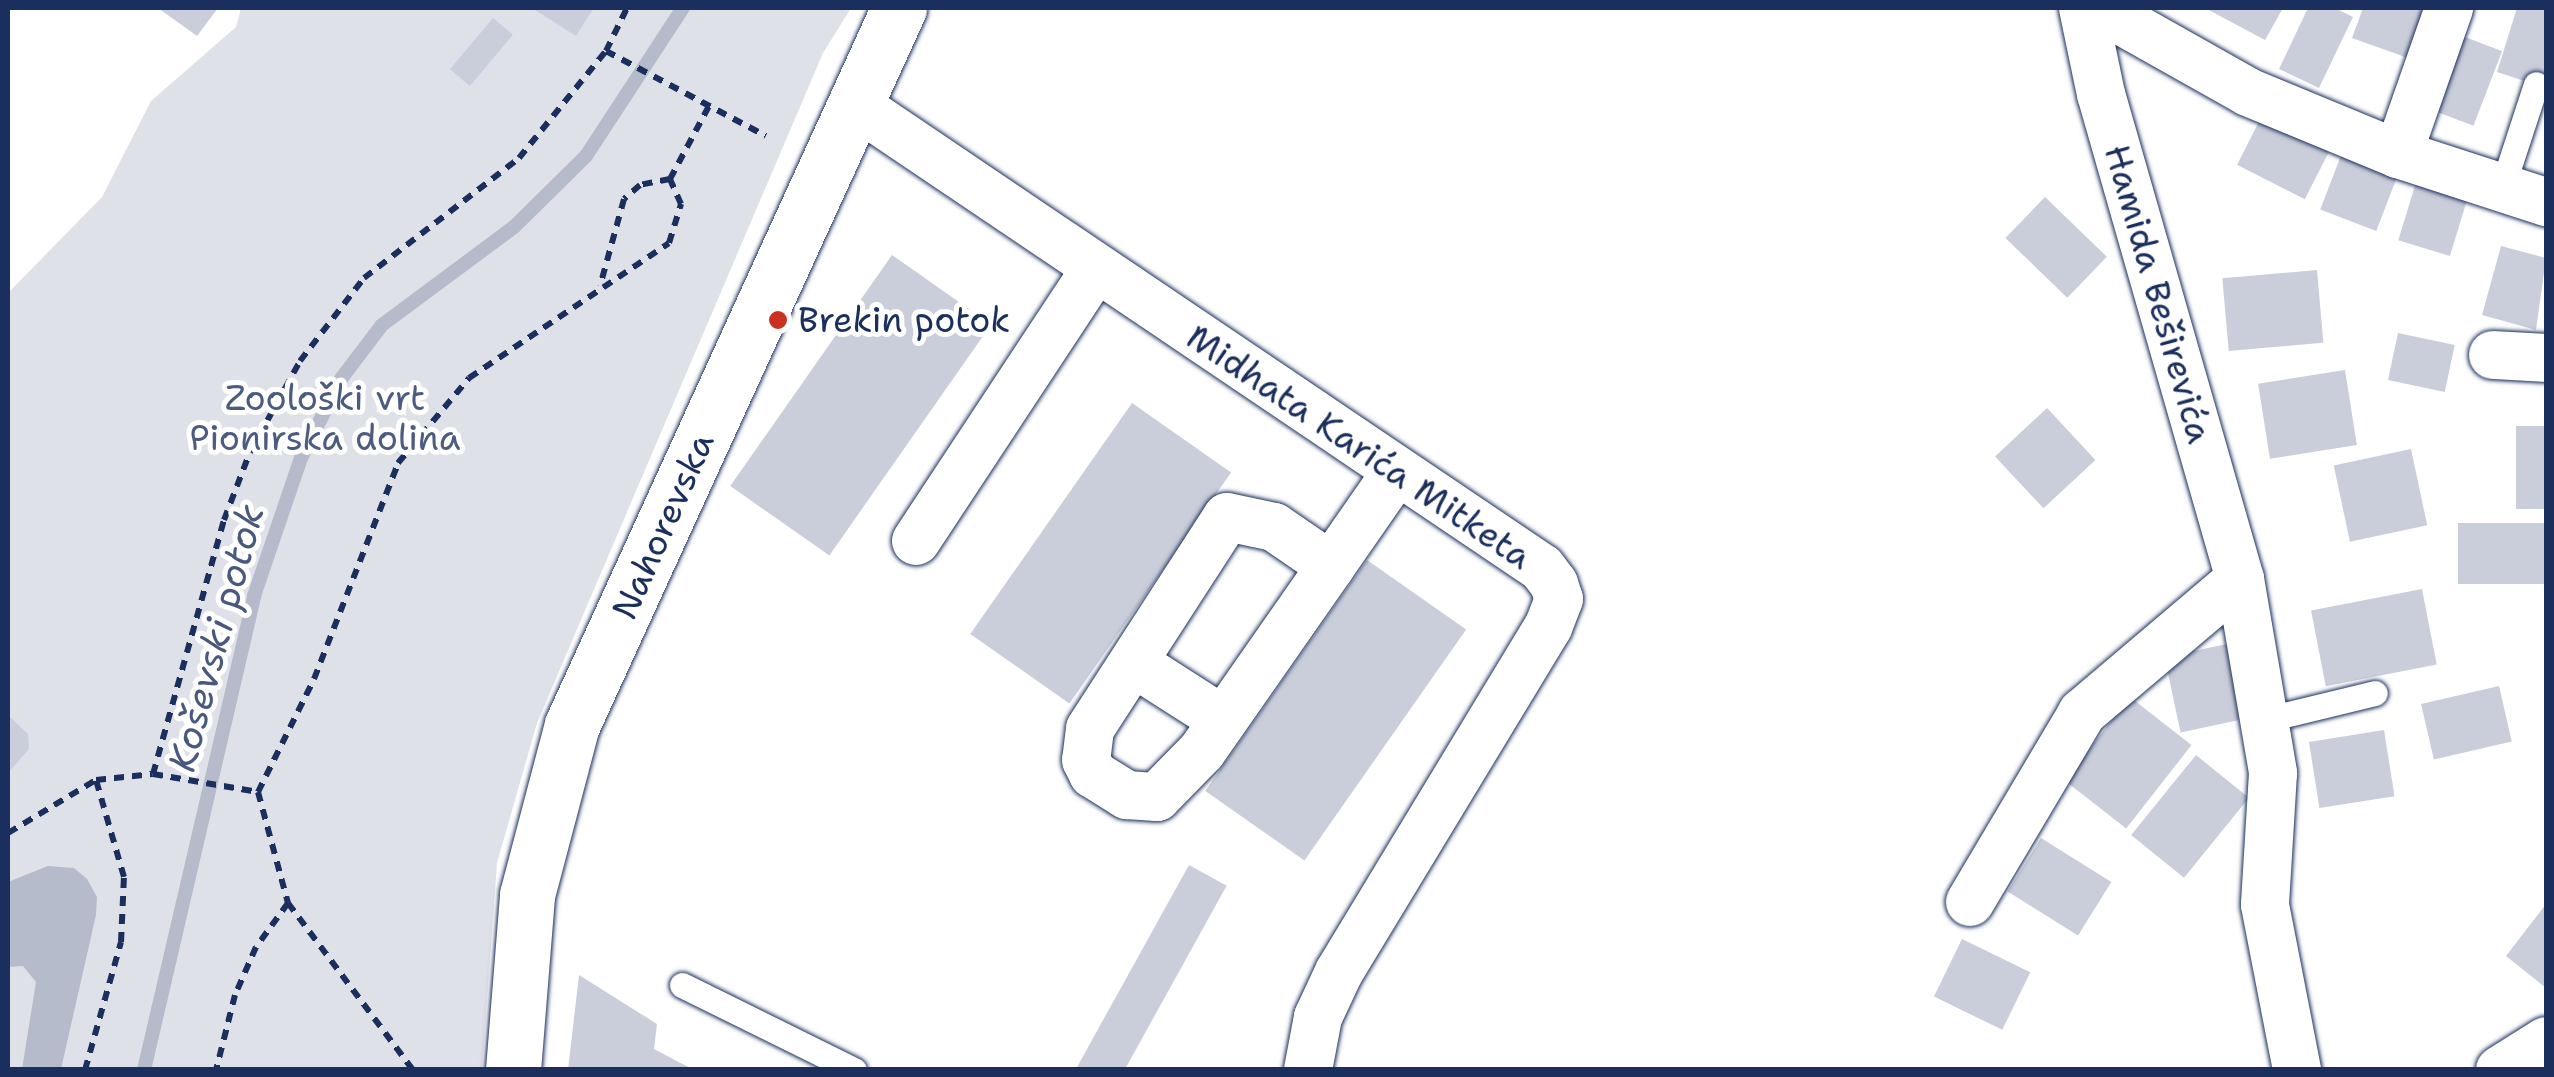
<!DOCTYPE html>
<meta charset="utf-8">
<style>
body{margin:0}
#map{position:relative;width:2554px;height:1077px;overflow:hidden;background:#fff;font-family:"Shantell Sans",sans-serif}
div>[style]{position:absolute}
[style*='--x']{left:calc(var(--x)*1px);top:calc(var(--y)*1px);width:calc(var(--w)*1px);rotate:calc(var(--a)*1deg)}
.green>*{inset:0;background:#dee1e7}
.water>*{inset:0;background:#b5bbca}
.stream>*{height:14px;margin:-7px;padding:0 7px;transform-origin:7px;border-radius:7px;background:#b5bbca}
.building>*{inset:0;background:#caceda;transform-origin:0 0}
.path>*{height:6px;margin-top:-3px;transform-origin:0;background:repeating-linear-gradient(90deg,#1b2f5e 0 10px,transparent 0 18px)}
.roads{filter:drop-shadow(0 0 2px #1b2f5e) drop-shadow(0 0 2px #1b2f5e)}
.lane>*{height:25px;margin:-12.5px;padding:0 12.5px;transform-origin:12.5px;border-radius:12.5px;background:#fff}
.street>*{height:48px;margin:-24px;padding:0 24px;transform-origin:24px;border-radius:24px;background:#fff}
.secondary>*{height:55px;margin:-27.5px;padding:0 27.5px;transform-origin:27.5px;border-radius:27.5px;background:#fff}
.dots>*{width:28px;height:28px;translate:-50% -50%;box-sizing:border-box;border:5px solid #fff;border-radius:50%}
span{translate:-50% -50%;white-space:nowrap;text-align:center;line-height:1.15;-webkit-text-stroke:10px #fff;paint-order:stroke}
.street-label{font-size:35px;color:#1b2f5e}
.poi-label{font-size:35px;color:#1b2f5e}
.left{translate:0 -50%;text-align:left}
.park-label{font-size:35px;color:#4c5c80}
.water-label{font-size:38px;color:#49597e;font-style:italic}
.frame{position:absolute;inset:0;border:10px solid #1b2f5e;pointer-events:none}
</style>
<div id="map">
<div class="green">
<i style="clip-path:polygon(241px 8px,851px 8px,823px 53px,537px 723px,497px 863px,482px 1069px,8px 1070px,8px 293px,102px 197px,151px 101px,236px 27px)"></i>
</div>
<div class="water">
<i style="clip-path:polygon(48px 866px,74px 868px,87px 879px,97px 897px,96px 915px,61px 1069px,22px 1069px,36px 982px,23px 966px,8px 967px,8px 882px)"></i>
</div>
<div class="stream">
<i style="--x:144;--y:1070;--w:487;--a:-76.9"></i>
<i style="--x:254;--y:596;--w:146;--a:-71.2"></i>
<i style="--x:301;--y:458;--w:89;--a:-63.1"></i>
<i style="--x:341;--y:379;--w:68;--a:-52.8"></i>
<i style="--x:382;--y:325;--w:164;--a:-36.6"></i>
<i style="--x:514;--y:227;--w:101;--a:-44.6"></i>
<i style="--x:586;--y:156;--w:177;--a:-56.8"></i>
</div>
<div class="building">
<i style="clip-path:polygon(158px 8px,218px 8px,197px 36px)"></i>
<i style="clip-path:polygon(532px 8px,590px 8px,593px 9px,576px 36px)"></i>
<i style="clip-path:polygon(2205px 8px,2283px 8px,2265px 40px)"></i>
<i style="clip-path:polygon(2308px 8px,2335px 8px,2353px 17px,2319px 88px,2279px 69px)"></i>
<i style="clip-path:polygon(2363px 8px,2427px 8px,2408px 58px,2352px 38px)"></i>
<i style="clip-path:polygon(2517px 8px,2546px 8px,2546px 88px,2497px 72px)"></i>
<i style="left:493px;top:18px;width:26px;height:67px;rotate:40deg"></i>
<i style="left:2447px;top:30px;width:59px;height:80px;rotate:21deg"></i>
<i style="left:2267px;top:106px;width:76px;height:66px;rotate:27deg"></i>
<i style="left:2345px;top:145px;width:60px;height:69px;rotate:21deg"></i>
<i style="left:2417px;top:179px;width:54px;height:64px;rotate:17deg"></i>
<i style="left:2045px;top:197px;width:86px;height:57px;rotate:44deg"></i>
<i style="clip-path:polygon(2501px 246px,2546px 258px,2536px 330px,2482px 315px)"></i>
<i style="left:892px;top:255px;width:121px;height:282px;rotate:35deg"></i>
<i style="left:2317px;top:270px;width:73px;height:95px;rotate:85deg"></i>
<i style="left:2398px;top:333px;width:58px;height:48px;rotate:12deg"></i>
<i style="left:2345px;top:370px;width:76px;height:88px;rotate:81deg"></i>
<i style="left:1132px;top:403px;width:121px;height:282px;rotate:35deg"></i>
<i style="left:2047px;top:408px;width:71px;height:71px;rotate:47deg"></i>
<i style="left:2546px;top:426px;width:83px;height:30px;rotate:90deg"></i>
<i style="left:2411px;top:449px;width:78px;height:79px;rotate:78deg"></i>
<i style="left:2546px;top:523px;width:61px;height:88px;rotate:90deg"></i>
<i style="left:1367px;top:560px;width:121px;height:282px;rotate:35deg"></i>
<i style="left:2422px;top:589px;width:77px;height:113px;rotate:79deg"></i>
<i style="left:2236px;top:642px;width:77px;height:73px;rotate:78deg"></i>
<i style="left:2499px;top:686px;width:57px;height:80px;rotate:77deg"></i>
<i style="left:2130px;top:697px;width:78px;height:106px;rotate:38deg"></i>
<i style="clip-path:polygon(8px 715px,28px 734px,29px 749px,8px 773px)"></i>
<i style="left:2384px;top:730px;width:67px;height:76px;rotate:81deg"></i>
<i style="left:2196px;top:755px;width:68px;height:103px;rotate:39deg"></i>
<i style="left:2041px;top:838px;width:83px;height:63px;rotate:32deg"></i>
<i style="left:1189px;top:865px;width:43px;height:236px;rotate:29deg"></i>
<i style="clip-path:polygon(2546px 904px,2546px 988px,2506px 956px)"></i>
<i style="left:1962px;top:939px;width:76px;height:64px;rotate:26deg"></i>
<i style="clip-path:polygon(579px 975px,657px 1024px,654px 1049px,694px 1070px,568px 1070px)"></i>
</div>
<div class="path">
<i style="--x:606;--y:51;--w:181;--a:28"></i>
<i style="--x:670;--y:179;--w:83;--a:-61.9"></i>
<i style="--x:153;--y:774;--w:107;--a:9.7"></i>
<i style="--x:258;--y:792;--w:115;--a:74.9"></i>
<i style="--x:288;--y:903;--w:54;--a:126"></i>
<i style="--x:256;--y:947;--w:52;--a:113.6"></i>
<i style="--x:235;--y:995;--w:77;--a:104.2"></i>
<i style="--x:258;--y:792;--w:126;--a:-63.6"></i>
<i style="--x:314;--y:679;--w:232;--a:-68.7"></i>
<i style="--x:398;--y:463;--w:111;--a:-50.1"></i>
<i style="--x:469;--y:378;--w:241;--a:-34"></i>
<i style="--x:669;--y:243;--w:41;--a:-72.9"></i>
<i style="--x:681;--y:204;--w:27;--a:-114"></i>
<i style="--x:670;--y:179;--w:31;--a:169"></i>
<i style="--x:640;--y:185;--w:21;--a:139"></i>
<i style="--x:624;--y:199;--w:90;--a:105.4"></i>
<i style="--x:8;--y:833;--w:103;--a:-31.1"></i>
<i style="--x:96;--y:780;--w:57;--a:-6"></i>
<i style="--x:153;--y:774;--w:264;--a:-74.4"></i>
<i style="--x:224;--y:520;--w:73;--a:-69.1"></i>
<i style="--x:250;--y:452;--w:104;--a:-61.2"></i>
<i style="--x:300;--y:361;--w:105;--a:-52.4"></i>
<i style="--x:364;--y:278;--w:196;--a:-37.7"></i>
<i style="--x:519;--y:158;--w:138;--a:-50.9"></i>
<i style="--x:606;--y:51;--w:48;--a:-64"></i>
<i style="--x:288;--y:903;--w:209;--a:53.2"></i>
<i style="--x:85;--y:1070;--w:133;--a:-74.3"></i>
<i style="--x:121;--y:942;--w:65;--a:-87.4"></i>
<i style="--x:124;--y:877;--w:101;--a:-106.1"></i>
</div>
<div class="roads">
<div class="lane">
<i style="--x:2503;--y:185;--w:106;--a:-71.9"></i>
<i style="--x:2264;--y:720;--w:114;--a:-13.7"></i>
<i style="--x:682;--y:985;--w:192;--a:26.3"></i>
</div>
<div class="street">
<i style="--x:2083;--y:8;--w:88;--a:78.2"></i>
<i style="--x:2101;--y:94;--w:505;--a:74.01"></i>
<i style="--x:2240;--y:579;--w:197;--a:80.3"></i>
<i style="--x:2273;--y:773;--w:132;--a:93.5"></i>
<i style="--x:2265;--y:905;--w:168;--a:79"></i>
<i style="--x:2099;--y:8;--w:171;--a:29.4"></i>
<i style="--x:2248;--y:92;--w:162;--a:22.5"></i>
<i style="--x:2398;--y:154;--w:156;--a:18"></i>
<i style="--x:853;--y:103;--w:831;--a:34.02"></i>
<i style="--x:1542;--y:568;--w:20;--a:53"></i>
<i style="--x:1554;--y:584;--w:16;--a:72"></i>
<i style="--x:1559;--y:599;--w:30;--a:111"></i>
<i style="--x:1548;--y:627;--w:403;--a:121.2"></i>
<i style="--x:1339;--y:972;--w:50;--a:115"></i>
<i style="--x:1318;--y:1017;--w:54;--a:100.7"></i>
<i style="--x:2398;--y:154;--w:155;--a:-70.7"></i>
<i style="--x:2493;--y:355;--w:53;--a:3.2"></i>
<i style="--x:916;--y:541;--w:323;--a:-56.6"></i>
<i style="--x:1331;--y:566;--w:69;--a:-145.6"></i>
<i style="--x:1274;--y:527;--w:48;--a:-168"></i>
<i style="--x:1227;--y:517;--w:252;--a:122.9"></i>
<i style="--x:1090;--y:729;--w:31;--a:97"></i>
<i style="--x:1086;--y:760;--w:16;--a:63"></i>
<i style="--x:1093;--y:774;--w:40;--a:32"></i>
<i style="--x:1127;--y:795;--w:30;--a:4"></i>
<i style="--x:1157;--y:797;--w:64;--a:-45.6"></i>
<i style="--x:1202;--y:751;--w:226;--a:-55.1"></i>
<i style="--x:1331;--y:566;--w:112;--a:-55.2"></i>
<i style="--x:1134;--y:663;--w:106;--a:32.6"></i>
<i style="--x:1970;--y:902;--w:220;--a:-59.3"></i>
<i style="--x:2082;--y:713;--w:207;--a:-40.3"></i>
<i style="--x:2500;--y:1070;--w:54;--a:-32.2"></i>
</div>
<div class="secondary">
<i style="--x:513;--y:1070;--w:176;--a:-85.4"></i>
<i style="--x:527;--y:895;--w:176;--a:-75.2"></i>
<i style="--x:572;--y:725;--w:788;--a:-65.48"></i>
</div>
</div>
<div class="dots">
<i style="left:778px;top:320px;background:#c8321e"></i>
</div>
<div class="street-label">
<span style="left:2158px;top:294px;rotate:74deg">Hamida Beširevića</span>
<span style="left:1359px;top:447px;rotate:34deg">Midhata Karića Mitketa</span>
<span style="left:663px;top:526px;rotate:-66deg">Nahorevska</span>
</div>
<div class="poi-label">
<span class="left" style="left:798px;top:320px">Brekin potok</span>
</div>
<div class="park-label">
<span style="left:325px;top:418px">Zoološki vrt<br>Pionirska dolina</span>
</div>
<div class="water-label">
<span style="left:216px;top:638px;rotate:-75deg">Koševski potok</span>
</div>
<div class="frame"></div>
</div>
